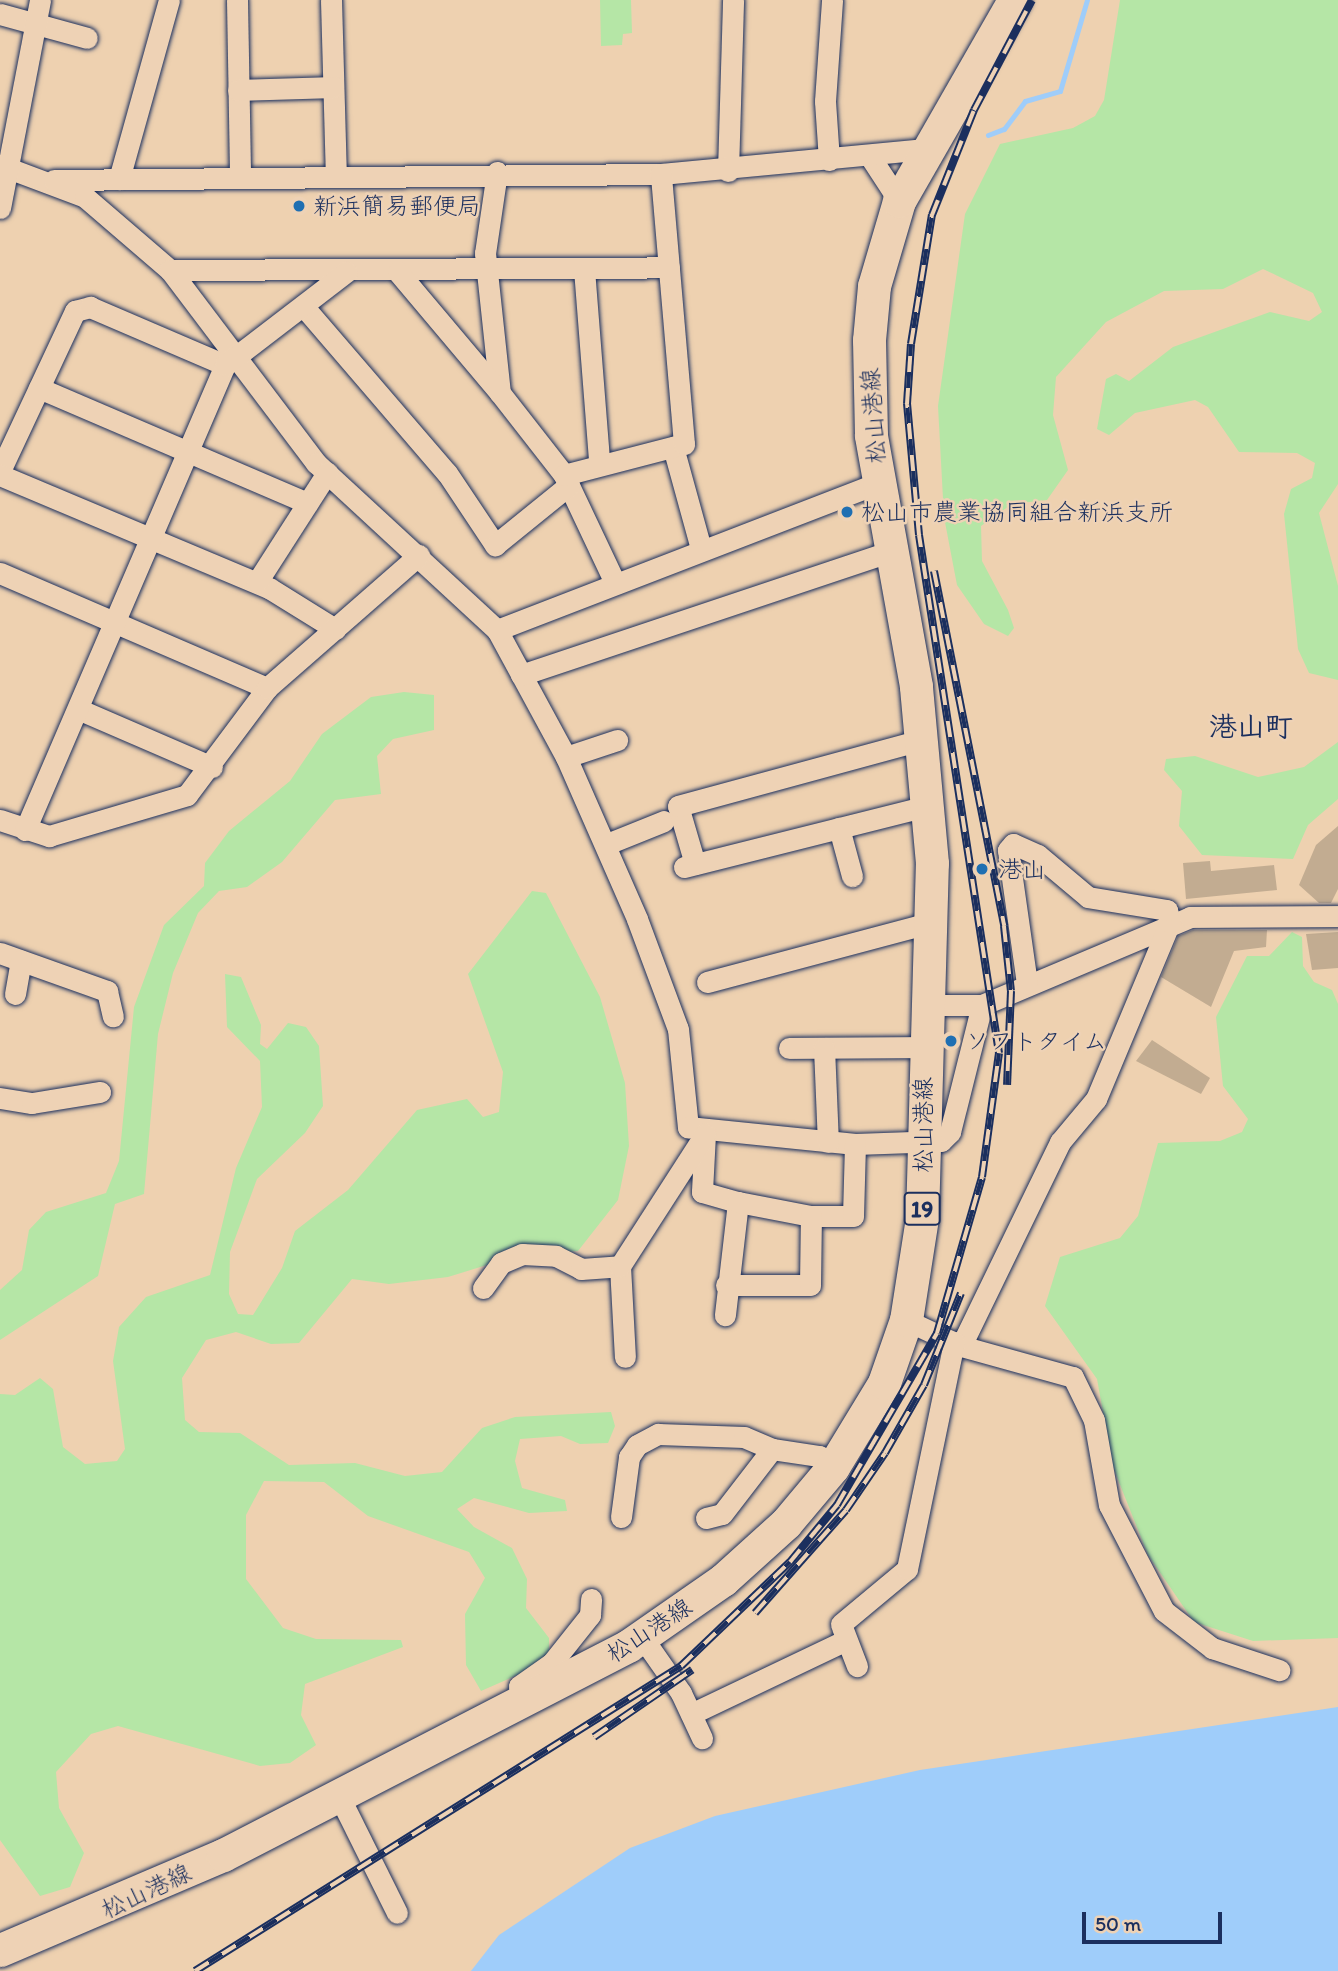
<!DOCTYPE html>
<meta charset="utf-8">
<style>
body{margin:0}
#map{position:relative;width:1338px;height:1971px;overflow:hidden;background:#eed1b0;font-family:Itim,"Klee One",sans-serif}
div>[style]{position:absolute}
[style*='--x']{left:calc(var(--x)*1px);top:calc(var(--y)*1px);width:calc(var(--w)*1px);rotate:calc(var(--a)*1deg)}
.green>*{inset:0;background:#b5e6a6}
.water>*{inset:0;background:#9fcdfa}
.stream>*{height:5px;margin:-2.5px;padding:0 2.5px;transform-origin:2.5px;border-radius:2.5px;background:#9fcdfa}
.building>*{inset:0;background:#c2ac91}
.roads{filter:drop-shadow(0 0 2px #1b2f5e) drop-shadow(0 0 2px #1b2f5e)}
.street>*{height:21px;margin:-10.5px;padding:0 10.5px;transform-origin:10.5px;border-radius:10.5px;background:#eed2b5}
.primary>*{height:33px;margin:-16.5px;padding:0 16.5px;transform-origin:16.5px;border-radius:16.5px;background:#eed2b5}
.rail>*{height:8px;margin-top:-4px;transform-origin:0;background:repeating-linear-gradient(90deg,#eed2b5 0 16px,#1b2f5e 0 32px);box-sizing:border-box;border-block:2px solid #1b2f5e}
.dots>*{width:19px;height:19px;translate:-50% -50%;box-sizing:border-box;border:4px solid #eed2b5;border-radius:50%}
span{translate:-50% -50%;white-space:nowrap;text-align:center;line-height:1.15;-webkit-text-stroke:5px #eed2b5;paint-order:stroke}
.shield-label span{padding:2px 5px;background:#eed2b5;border:2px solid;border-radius:5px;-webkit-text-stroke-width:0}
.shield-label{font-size:23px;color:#1b2f5e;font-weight:700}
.poi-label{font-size:24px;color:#1b2f5e}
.left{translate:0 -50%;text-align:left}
.street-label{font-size:24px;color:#1b2f5e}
.quarter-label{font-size:28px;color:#1b2f5e;font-weight:700}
.scale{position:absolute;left:1082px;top:1912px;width:140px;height:32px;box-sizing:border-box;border:4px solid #1b2f5e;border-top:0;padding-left:9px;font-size:21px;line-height:24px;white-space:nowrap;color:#1b2f5e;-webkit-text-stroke:5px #eed2b5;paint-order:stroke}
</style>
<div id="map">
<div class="green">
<i style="clip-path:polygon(600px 0,631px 0,632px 33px,623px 34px,622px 45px,601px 46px)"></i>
<i style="clip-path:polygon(1120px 0,1338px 0,1338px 484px,1319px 513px,1338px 586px,1338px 680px,1309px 673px,1298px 649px,1284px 514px,1291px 489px,1312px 478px,1315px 463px,1297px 453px,1239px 452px,1208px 407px,1195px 400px,1135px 413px,1109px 435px,1097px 429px,1106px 379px,1116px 374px,1129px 381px,1173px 347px,1270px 312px,1309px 321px,1322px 312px,1313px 293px,1263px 269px,1223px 289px,1164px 291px,1106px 322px,1056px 377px,1053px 415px,1068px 470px,1047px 500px,1012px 504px,981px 526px,982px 561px,1008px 610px,1014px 628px,1008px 636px,984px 624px,957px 585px,944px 517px,938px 406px,965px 214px,1000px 144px,1073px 128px,1095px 116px,1104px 100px)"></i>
<i style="clip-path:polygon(404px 692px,434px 695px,434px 730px,393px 739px,377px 756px,381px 794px,335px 800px,282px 862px,247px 887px,219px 891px,198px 913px,173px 973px,158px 1034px,144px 1194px,115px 1204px,98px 1276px,0 1340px,0 1290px,22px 1270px,29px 1230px,46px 1212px,106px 1193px,119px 1161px,134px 1007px,164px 925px,204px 886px,205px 863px,229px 831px,290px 781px,322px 734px,371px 697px)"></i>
<i style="clip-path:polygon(1338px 742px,1338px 799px,1308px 825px,1293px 859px,1202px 855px,1179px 826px,1182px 791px,1164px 770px,1166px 759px,1195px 756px,1258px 777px,1304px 767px)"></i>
<i style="clip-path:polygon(532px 891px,546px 893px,600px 997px,625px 1083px,629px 1146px,618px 1200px,578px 1251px,516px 1256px,448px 1277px,389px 1284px,352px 1279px,299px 1343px,271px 1344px,236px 1332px,206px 1340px,182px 1378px,185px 1420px,199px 1432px,240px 1433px,289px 1465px,355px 1463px,405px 1476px,442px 1472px,482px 1428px,515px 1417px,611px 1412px,615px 1426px,608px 1443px,580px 1444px,561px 1436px,520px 1439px,515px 1461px,522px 1488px,565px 1500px,567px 1511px,529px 1513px,474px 1498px,457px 1509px,474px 1527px,512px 1548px,527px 1579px,526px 1608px,549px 1638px,549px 1661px,481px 1691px,466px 1665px,465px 1614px,485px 1578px,469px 1552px,368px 1516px,324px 1482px,264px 1481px,246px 1515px,246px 1579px,283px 1628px,316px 1639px,401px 1640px,403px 1647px,305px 1684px,301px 1715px,316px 1745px,290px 1763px,260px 1766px,118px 1726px,91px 1734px,56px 1772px,59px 1808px,84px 1853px,70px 1887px,40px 1896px,0 1840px,0 1394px,15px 1395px,40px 1378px,53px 1389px,63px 1447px,85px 1464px,117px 1461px,125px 1449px,113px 1361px,119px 1327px,146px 1297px,210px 1275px,236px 1168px,262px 1107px,260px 1061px,227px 1027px,225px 974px,241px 977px,261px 1025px,260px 1044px,267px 1049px,288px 1023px,306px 1027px,319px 1046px,323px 1106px,305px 1133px,257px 1179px,230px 1252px,229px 1294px,238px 1314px,253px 1315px,282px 1268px,295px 1231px,348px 1190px,417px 1110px,467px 1099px,483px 1117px,499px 1112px,503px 1072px,468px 974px)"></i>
<i style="clip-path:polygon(1292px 932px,1302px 937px,1303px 966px,1314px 982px,1332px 990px,1338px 1004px,1338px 1638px,1253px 1641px,1194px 1622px,1148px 1555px,1113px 1467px,1097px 1379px,1045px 1306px,1060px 1257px,1120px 1238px,1138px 1216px,1158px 1143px,1220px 1141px,1242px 1132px,1248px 1119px,1223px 1086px,1216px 1017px,1247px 956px,1269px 956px)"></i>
</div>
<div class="water">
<i style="clip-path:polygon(1338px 1707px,1338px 1971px,471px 1971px,499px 1935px,630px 1848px,715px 1816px,920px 1770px)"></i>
</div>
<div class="stream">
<i style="--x:988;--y:135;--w:17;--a:-21"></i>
<i style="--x:1004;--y:129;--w:35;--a:-53"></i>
<i style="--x:1025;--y:101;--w:36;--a:-16"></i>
<i style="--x:1060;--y:91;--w:95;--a:-73.5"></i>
</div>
<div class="building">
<i style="clip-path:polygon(1338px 826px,1338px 889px,1331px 903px,1319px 903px,1299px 885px,1316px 845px)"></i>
<i style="clip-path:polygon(1210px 861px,1211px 871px,1274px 865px,1277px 890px,1186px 899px,1183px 863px)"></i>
<i style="clip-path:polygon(1193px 930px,1267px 930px,1266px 947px,1234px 951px,1211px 1007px,1161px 977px,1178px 936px)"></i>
<i style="clip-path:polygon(1338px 932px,1338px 968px,1312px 970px,1306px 934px)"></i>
<i style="clip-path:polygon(1152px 1040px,1210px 1078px,1201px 1094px,1136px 1061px)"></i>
</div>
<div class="roads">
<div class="street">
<i style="--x:237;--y:0;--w:177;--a:89"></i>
<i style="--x:331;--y:0;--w:175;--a:88.4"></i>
<i style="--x:0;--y:14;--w:90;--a:15.4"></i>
<i style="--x:238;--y:90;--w:95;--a:-1.8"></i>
<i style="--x:869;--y:155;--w:55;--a:56.9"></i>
<i style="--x:829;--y:160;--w:59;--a:-93.9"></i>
<i style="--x:825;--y:101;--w:101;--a:-86"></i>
<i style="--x:0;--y:165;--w:91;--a:20.6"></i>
<i style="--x:85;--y:197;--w:112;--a:40.7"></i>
<i style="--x:170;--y:270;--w:242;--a:52.9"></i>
<i style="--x:316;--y:463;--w:246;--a:42.7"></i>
<i style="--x:497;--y:630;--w:145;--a:61.5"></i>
<i style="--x:566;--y:757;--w:177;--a:66.3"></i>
<i style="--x:637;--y:919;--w:117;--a:69.6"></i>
<i style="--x:678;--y:1029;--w:99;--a:84.2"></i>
<i style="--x:688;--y:1127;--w:168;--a:5.8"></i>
<i style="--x:855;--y:1144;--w:86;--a:-2"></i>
<i style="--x:941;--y:1141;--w:13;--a:-45"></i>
<i style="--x:950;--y:1132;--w:131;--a:-75.9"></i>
<i style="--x:728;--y:171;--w:171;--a:-88.3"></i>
<i style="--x:497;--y:172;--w:82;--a:98.4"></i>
<i style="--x:485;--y:253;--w:141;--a:83.9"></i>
<i style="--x:500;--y:393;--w:104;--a:52"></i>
<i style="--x:564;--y:475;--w:117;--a:64.7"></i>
<i style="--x:119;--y:179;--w:186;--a:-74.4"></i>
<i style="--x:54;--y:180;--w:607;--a:-0.57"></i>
<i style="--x:661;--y:174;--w:266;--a:-5.4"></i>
<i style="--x:0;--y:208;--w:212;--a:-79.1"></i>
<i style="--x:584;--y:269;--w:193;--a:85.5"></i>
<i style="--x:170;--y:270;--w:499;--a:-0.3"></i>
<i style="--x:398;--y:272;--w:158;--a:49.9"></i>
<i style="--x:304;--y:307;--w:219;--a:49.3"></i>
<i style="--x:447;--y:473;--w:87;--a:56.3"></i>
<i style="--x:495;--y:545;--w:95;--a:-39"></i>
<i style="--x:39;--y:388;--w:292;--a:23.2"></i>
<i style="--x:673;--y:447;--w:106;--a:74.6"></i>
<i style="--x:0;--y:471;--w:177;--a:-64.9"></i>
<i style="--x:75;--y:311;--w:16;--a:-15"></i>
<i style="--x:90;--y:307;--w:147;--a:23.2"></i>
<i style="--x:0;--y:475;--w:292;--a:22.8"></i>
<i style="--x:269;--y:588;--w:78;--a:31.8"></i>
<i style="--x:564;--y:475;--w:124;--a:-14.5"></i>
<i style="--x:684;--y:444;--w:271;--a:-94.9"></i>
<i style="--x:0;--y:573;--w:291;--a:23.3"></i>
<i style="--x:257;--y:582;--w:130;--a:-57.3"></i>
<i style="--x:497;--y:630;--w:408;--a:-21.1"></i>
<i style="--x:521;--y:675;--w:390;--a:-18.5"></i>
<i style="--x:78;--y:709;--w:146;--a:23.4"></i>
<i style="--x:566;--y:757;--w:54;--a:-18.4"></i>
<i style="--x:0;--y:820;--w:52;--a:18.1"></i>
<i style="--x:49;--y:836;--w:144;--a:-16.5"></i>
<i style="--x:187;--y:795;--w:134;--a:-53.2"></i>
<i style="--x:267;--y:688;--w:202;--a:-41.2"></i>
<i style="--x:839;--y:828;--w:50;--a:74.8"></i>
<i style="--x:25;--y:830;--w:506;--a:-66.73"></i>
<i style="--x:225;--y:365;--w:153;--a:-37.5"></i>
<i style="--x:607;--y:844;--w:61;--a:-22"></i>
<i style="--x:695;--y:864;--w:60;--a:-106.3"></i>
<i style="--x:678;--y:806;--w:255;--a:-15.2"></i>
<i style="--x:684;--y:867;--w:254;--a:-14.1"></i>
<i style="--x:0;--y:953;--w:114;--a:19.6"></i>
<i style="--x:107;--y:991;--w:26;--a:77"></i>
<i style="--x:707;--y:982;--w:230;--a:-14.9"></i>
<i style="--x:15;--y:994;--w:34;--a:-80"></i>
<i style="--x:925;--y:1005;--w:57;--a:0"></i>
<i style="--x:982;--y:1005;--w:226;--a:-22.9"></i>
<i style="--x:1190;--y:917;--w:148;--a:-0.4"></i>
<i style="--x:789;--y:1048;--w:135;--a:-0.4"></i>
<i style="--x:824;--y:1048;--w:94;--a:87.6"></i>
<i style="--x:0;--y:1098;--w:32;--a:9"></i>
<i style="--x:32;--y:1103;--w:69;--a:-9.2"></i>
<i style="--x:705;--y:1134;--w:58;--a:93"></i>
<i style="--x:702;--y:1192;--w:37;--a:16"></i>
<i style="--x:738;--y:1202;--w:114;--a:96.6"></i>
<i style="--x:738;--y:1202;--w:74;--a:10.9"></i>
<i style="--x:811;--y:1216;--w:42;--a:0"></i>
<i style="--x:853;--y:1216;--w:72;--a:-88.4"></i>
<i style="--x:620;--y:1266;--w:91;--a:86.9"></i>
<i style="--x:726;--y:1285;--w:84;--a:0"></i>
<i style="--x:810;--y:1285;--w:69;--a:-89.2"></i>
<i style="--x:483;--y:1288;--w:31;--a:-54"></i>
<i style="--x:501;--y:1263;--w:23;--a:-23"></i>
<i style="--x:522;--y:1254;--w:34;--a:3"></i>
<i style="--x:556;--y:1256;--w:28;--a:27"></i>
<i style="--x:581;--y:1269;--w:39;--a:-4"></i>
<i style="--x:620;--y:1266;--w:157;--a:-57.2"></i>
<i style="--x:906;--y:1320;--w:61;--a:25.3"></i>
<i style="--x:961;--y:1346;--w:116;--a:15.5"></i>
<i style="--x:1073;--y:1377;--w:48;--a:64"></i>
<i style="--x:1094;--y:1420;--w:86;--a:80"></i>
<i style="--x:1109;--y:1505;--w:119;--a:62.6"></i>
<i style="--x:1164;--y:1611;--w:61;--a:37.6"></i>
<i style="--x:1212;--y:1648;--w:71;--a:18.2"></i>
<i style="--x:961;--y:1346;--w:227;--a:-64.1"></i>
<i style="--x:1060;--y:1142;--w:56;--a:-50.1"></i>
<i style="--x:1096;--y:1099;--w:192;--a:-67.3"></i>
<i style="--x:1170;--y:922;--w:12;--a:-104"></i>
<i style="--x:1167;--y:910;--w:80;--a:-170.7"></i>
<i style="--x:1088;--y:897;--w:65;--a:-140"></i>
<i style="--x:1038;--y:855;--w:27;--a:-156"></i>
<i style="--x:1013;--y:844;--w:8;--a:130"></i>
<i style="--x:1008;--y:850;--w:135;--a:81.9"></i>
<i style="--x:621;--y:1517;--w:61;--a:-82.4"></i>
<i style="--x:629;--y:1457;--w:14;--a:-56"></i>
<i style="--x:637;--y:1445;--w:24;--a:-28"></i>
<i style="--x:658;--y:1434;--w:86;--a:2"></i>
<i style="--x:744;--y:1437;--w:30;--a:23"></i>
<i style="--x:772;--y:1449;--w:48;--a:8.5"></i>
<i style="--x:819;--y:1456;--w:18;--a:38"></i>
<i style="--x:706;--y:1518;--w:16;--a:-14"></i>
<i style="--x:722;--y:1514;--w:82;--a:-52.4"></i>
<i style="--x:841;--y:1624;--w:86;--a:-39.8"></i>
<i style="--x:907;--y:1569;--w:232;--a:-78.3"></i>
<i style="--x:842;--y:1627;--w:42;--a:69"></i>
<i style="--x:642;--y:1637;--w:68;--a:55.1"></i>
<i style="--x:681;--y:1693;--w:50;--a:65"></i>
<i style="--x:522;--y:1697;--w:11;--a:-105"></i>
<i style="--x:519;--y:1686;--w:39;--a:-35"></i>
<i style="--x:551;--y:1664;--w:63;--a:-51.5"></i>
<i style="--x:590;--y:1615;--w:16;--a:-86"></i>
<i style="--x:691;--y:1714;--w:172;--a:-25.5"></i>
<i style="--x:340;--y:1798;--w:128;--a:63.6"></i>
</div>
<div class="primary">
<i style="--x:0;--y:1950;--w:242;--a:-23.1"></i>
<i style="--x:223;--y:1855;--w:456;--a:-27.3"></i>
<i style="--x:628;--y:1646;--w:116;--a:-34.8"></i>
<i style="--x:723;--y:1580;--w:85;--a:-42.1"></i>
<i style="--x:786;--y:1523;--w:73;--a:-50"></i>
<i style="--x:833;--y:1467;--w:98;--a:-58.7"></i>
<i style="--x:884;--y:1383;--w:67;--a:-70.8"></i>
<i style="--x:906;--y:1320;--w:103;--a:-81.1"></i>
<i style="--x:922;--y:1218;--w:355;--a:-88.4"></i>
<i style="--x:932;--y:863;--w:178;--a:-95.2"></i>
<i style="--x:916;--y:686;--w:255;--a:-100.2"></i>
<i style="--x:871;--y:435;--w:95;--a:-91.2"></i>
<i style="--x:869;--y:340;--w:54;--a:-84.7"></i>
<i style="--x:874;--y:286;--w:89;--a:-73.6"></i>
<i style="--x:899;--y:201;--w:232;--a:-60.2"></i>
</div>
</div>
<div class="rail">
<i style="--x:934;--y:571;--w:362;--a:78.8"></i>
<i style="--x:1004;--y:926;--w:65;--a:83.9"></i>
<i style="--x:1011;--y:991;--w:94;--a:92.4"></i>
<i style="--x:755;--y:1613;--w:137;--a:-48.5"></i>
<i style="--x:846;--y:1510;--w:69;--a:-55.6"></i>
<i style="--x:885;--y:1453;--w:78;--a:-60.2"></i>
<i style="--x:924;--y:1385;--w:99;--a:-68.1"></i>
<i style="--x:594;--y:1737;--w:119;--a:-34.4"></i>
<i style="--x:195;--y:1971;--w:574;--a:-32.11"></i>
<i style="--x:681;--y:1666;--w:151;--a:-43.7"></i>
<i style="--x:790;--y:1562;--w:74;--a:-50.5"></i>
<i style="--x:837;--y:1505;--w:199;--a:-59.8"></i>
<i style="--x:937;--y:1333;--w:162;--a:-73.9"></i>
<i style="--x:982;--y:1177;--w:125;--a:-82.2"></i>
<i style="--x:999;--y:1053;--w:524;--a:-98.78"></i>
<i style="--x:919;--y:535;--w:132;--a:-95.2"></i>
<i style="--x:907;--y:404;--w:60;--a:-86.2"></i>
<i style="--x:911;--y:344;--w:131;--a:-80.8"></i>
<i style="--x:932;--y:215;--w:113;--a:-68.2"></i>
<i style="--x:974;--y:110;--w:124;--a:-62.2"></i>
</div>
<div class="dots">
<i style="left:299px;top:206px;background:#1f6fb2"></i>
<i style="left:847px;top:512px;background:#1f6fb2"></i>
<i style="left:982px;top:869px;background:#1f6fb2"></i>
<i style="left:951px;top:1041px;background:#1f6fb2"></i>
</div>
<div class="shield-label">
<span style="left:922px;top:1209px">19</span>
</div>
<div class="poi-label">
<span class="left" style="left:313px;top:206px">新浜簡易郵便局</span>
<span class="left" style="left:861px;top:512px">松山市農業協同組合新浜支所</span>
<span class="left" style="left:998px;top:869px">港山</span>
<span class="left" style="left:965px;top:1041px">ソフトタイム</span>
</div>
<div class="street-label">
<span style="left:873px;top:416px;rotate:-94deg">松山港線</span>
<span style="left:923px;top:1125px;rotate:-90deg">松山港線</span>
<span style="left:649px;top:1630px;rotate:-33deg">松山港線</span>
<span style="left:146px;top:1891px;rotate:-25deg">松山港線</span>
</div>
<div class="quarter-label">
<span style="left:1251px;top:726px">港山町</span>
</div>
<div class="scale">50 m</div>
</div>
